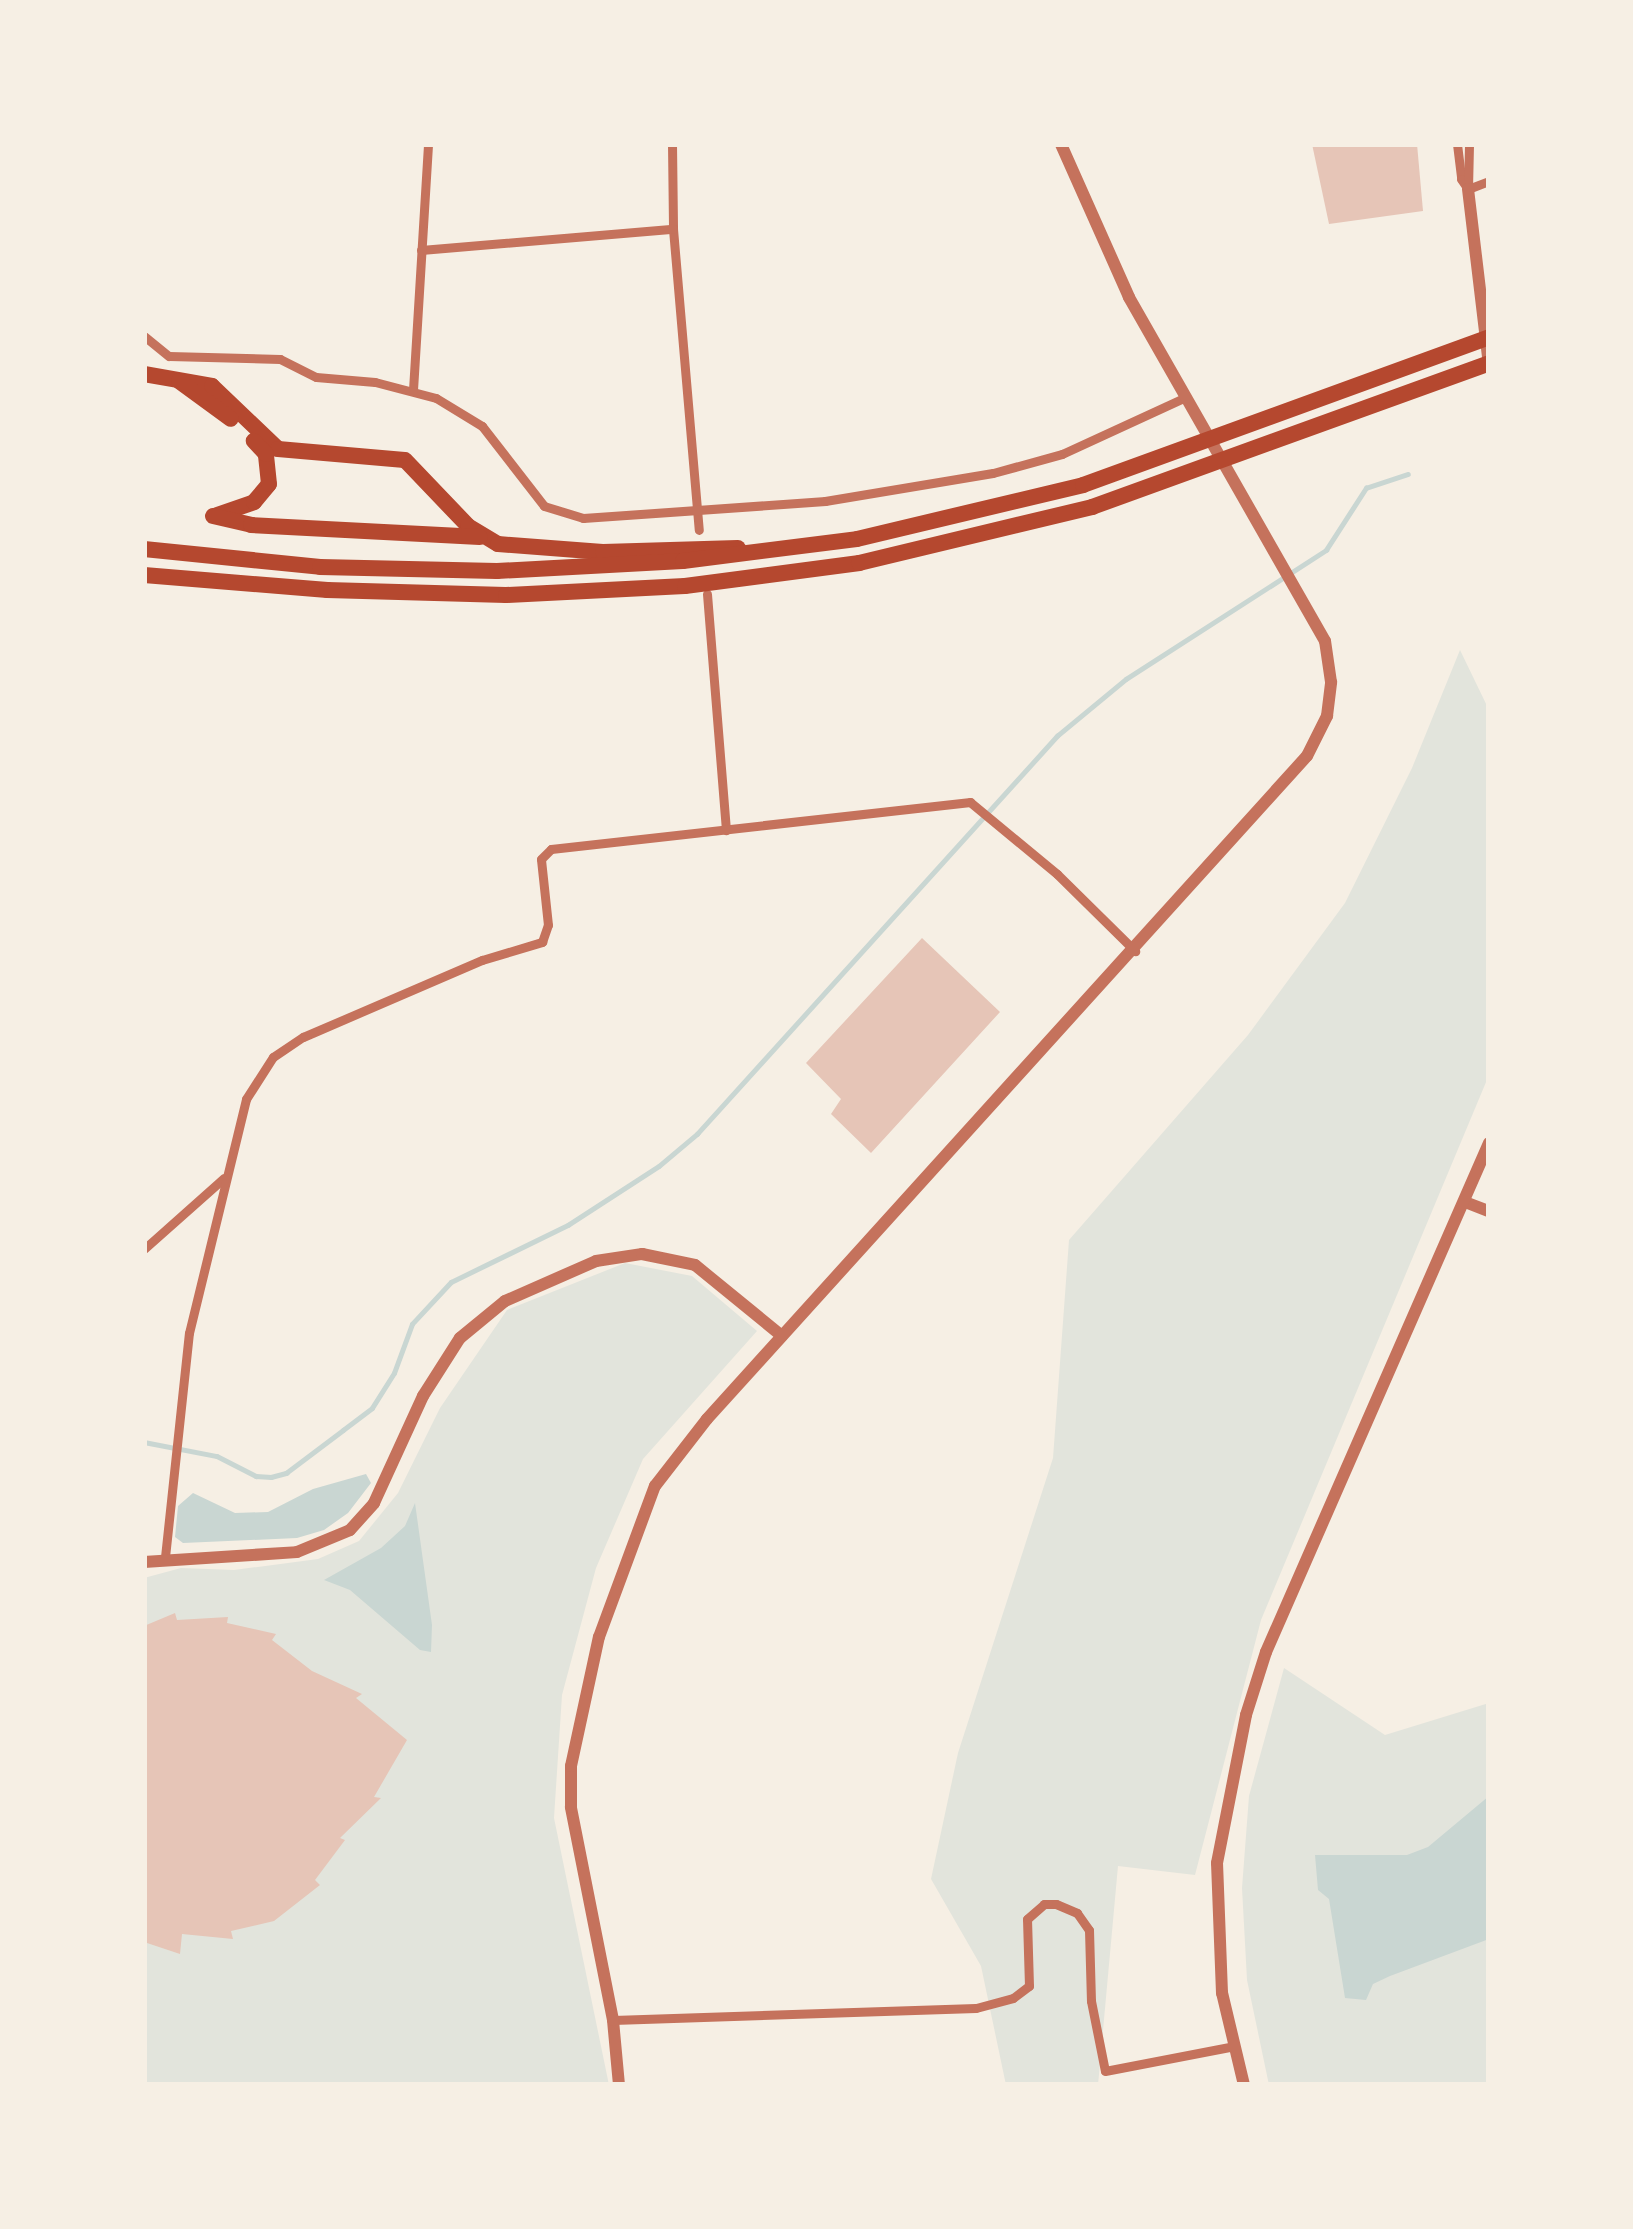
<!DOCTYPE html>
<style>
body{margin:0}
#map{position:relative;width:1633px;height:2229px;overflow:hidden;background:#f6efe4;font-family:Lato,sans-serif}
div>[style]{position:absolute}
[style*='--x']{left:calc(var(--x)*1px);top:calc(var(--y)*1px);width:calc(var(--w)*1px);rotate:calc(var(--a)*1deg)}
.green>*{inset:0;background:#e2e4dc}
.water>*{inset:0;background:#c9d6d2}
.stream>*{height:4.5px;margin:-2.25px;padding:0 2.25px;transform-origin:2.25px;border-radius:2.25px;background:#c9d6d2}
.building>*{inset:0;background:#e6c5b7}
.minor>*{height:9px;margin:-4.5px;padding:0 4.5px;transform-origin:4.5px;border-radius:4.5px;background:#c5725c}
.tertiary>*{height:12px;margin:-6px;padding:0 6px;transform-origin:6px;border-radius:6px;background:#c5725c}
.motorway>*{height:16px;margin:-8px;padding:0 8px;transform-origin:8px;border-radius:8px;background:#b5482f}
span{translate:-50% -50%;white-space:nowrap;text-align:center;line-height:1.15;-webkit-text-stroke:9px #f6efe4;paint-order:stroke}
.frame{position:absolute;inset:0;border:147px solid #f6efe4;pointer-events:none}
</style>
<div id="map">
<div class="green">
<i style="clip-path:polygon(1460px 650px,1489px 710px,1489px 1075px,1261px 1620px,1195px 1875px,1118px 1866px,1098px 2085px,1006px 2085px,981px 1966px,931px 1879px,958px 1753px,1053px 1458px,1069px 1240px,1248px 1035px,1345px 903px,1412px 768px)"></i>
<i style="clip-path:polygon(625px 1263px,692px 1276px,757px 1331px,643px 1459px,596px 1568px,562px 1695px,554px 1818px,609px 2085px,144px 2085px,144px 1578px,181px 1568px,234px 1570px,318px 1559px,359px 1541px,398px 1493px,440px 1408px,507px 1310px)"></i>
<i style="clip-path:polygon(1284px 1668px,1385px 1735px,1489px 1703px,1489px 2085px,1269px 2085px,1247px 1980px,1242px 1888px,1249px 1796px)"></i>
</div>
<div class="water">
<i style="clip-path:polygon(366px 1474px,371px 1483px,348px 1513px,324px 1530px,297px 1538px,183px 1543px,175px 1537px,178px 1506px,193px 1493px,235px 1513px,268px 1512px,313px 1489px)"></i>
<i style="clip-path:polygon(415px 1503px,432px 1625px,431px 1652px,420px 1650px,350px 1590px,324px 1580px,381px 1548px,405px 1526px)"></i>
<i style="clip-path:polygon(1489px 1796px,1489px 1939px,1390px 1976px,1373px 1984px,1366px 2000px,1345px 1998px,1329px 1899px,1318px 1890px,1315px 1855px,1407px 1855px,1428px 1847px)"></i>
</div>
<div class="stream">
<i style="--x:144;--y:1442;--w:74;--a:10.9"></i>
<i style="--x:217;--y:1456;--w:44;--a:27.1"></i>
<i style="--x:256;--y:1476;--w:15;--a:4"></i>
<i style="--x:271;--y:1477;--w:16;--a:-15"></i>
<i style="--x:286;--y:1473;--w:71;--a:-37"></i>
<i style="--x:343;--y:1430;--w:36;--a:-37"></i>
<i style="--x:372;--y:1408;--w:41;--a:-57.8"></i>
<i style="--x:394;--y:1373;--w:52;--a:-69.8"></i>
<i style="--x:412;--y:1324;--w:57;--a:-47.1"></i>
<i style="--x:451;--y:1282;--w:130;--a:-26"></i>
<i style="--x:568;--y:1225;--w:108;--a:-33"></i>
<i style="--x:659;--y:1166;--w:50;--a:-40.1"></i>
<i style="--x:697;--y:1134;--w:537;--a:-47.87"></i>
<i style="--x:1057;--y:736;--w:89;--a:-39.6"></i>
<i style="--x:1126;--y:679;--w:238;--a:-32.8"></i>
<i style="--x:1326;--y:550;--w:74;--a:-57.2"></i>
<i style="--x:1366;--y:488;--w:44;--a:-18.4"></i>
</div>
<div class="building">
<i style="clip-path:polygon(1312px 144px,1417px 144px,1423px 211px,1329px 224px)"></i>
<i style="clip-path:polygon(922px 938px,1000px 1012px,871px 1153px,831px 1114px,841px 1099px,806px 1063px)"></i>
<i style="clip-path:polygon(175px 1613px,177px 1620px,228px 1617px,227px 1623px,276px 1634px,272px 1640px,312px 1671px,362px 1694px,356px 1698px,407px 1740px,374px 1797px,381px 1798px,340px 1838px,345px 1840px,315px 1880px,320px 1885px,274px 1921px,231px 1931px,233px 1939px,182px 1934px,180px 1954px,144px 1942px,144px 1626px)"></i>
</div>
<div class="minor">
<i style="--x:672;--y:144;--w:85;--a:89.3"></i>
<i style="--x:673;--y:229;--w:302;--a:85.1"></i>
<i style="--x:1457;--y:144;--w:35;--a:83"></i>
<i style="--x:1461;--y:179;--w:12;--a:55"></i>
<i style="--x:1468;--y:189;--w:45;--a:-88.7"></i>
<i style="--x:1468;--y:189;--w:22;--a:-21"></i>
<i style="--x:421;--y:250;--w:253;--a:-4.8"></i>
<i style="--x:144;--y:336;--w:32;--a:39"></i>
<i style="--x:169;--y:356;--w:111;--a:1.5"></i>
<i style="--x:280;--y:359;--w:40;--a:26.6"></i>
<i style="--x:316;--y:377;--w:59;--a:4.8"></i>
<i style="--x:375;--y:382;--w:63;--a:14.7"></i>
<i style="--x:436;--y:398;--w:54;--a:31.3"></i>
<i style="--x:482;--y:426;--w:101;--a:52.2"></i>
<i style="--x:544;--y:506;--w:41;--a:17.1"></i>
<i style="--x:583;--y:518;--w:243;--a:-4"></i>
<i style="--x:825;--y:501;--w:170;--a:-9.5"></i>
<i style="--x:993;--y:473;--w:72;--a:-15.4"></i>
<i style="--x:1062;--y:454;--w:134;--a:-24.7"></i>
<i style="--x:413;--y:390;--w:246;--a:-86.5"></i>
<i style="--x:707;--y:594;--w:237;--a:85.4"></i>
<i style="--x:144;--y:1249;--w:107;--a:-41.6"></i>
<i style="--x:165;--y:1557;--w:225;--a:-83.9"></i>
<i style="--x:189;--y:1333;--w:241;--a:-76.3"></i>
<i style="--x:246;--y:1099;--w:50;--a:-57.3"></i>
<i style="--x:273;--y:1057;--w:36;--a:-34"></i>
<i style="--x:303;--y:1037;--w:195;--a:-23.3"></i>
<i style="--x:482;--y:960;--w:63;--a:-16.7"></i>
<i style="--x:542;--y:942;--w:18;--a:-71"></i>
<i style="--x:548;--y:925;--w:66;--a:-96.1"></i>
<i style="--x:541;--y:859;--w:14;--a:-45"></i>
<i style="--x:551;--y:849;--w:422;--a:-6.4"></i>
<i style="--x:970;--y:802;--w:113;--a:39.6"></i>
<i style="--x:1057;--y:874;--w:110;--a:44.6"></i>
<i style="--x:613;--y:2020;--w:363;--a:-1.9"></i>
<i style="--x:976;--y:2008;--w:38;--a:-15"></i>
<i style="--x:1013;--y:1998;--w:20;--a:-37"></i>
<i style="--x:1029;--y:1986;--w:67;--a:-91.7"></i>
<i style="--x:1027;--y:1919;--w:23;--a:-41"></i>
<i style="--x:1044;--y:1904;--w:12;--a:0"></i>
<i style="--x:1056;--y:1904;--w:23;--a:23"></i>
<i style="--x:1077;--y:1913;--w:21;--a:55"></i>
<i style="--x:1089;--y:1930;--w:71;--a:88.4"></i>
<i style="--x:1091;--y:2001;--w:71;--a:78.7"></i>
<i style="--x:1105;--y:2071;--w:132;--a:-10.9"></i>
</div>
<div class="tertiary">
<i style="--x:1468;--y:189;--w:177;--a:83.2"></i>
<i style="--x:1465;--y:1202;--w:26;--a:21"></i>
<i style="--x:144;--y:1562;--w:153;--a:-3.7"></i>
<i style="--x:297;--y:1552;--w:57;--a:-22.5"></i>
<i style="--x:350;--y:1530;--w:36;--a:-48"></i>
<i style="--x:374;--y:1503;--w:118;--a:-65.4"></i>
<i style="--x:423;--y:1396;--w:69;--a:-57.5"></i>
<i style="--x:460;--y:1338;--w:58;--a:-39.4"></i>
<i style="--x:505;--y:1301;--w:99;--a:-23.7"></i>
<i style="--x:596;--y:1261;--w:47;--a:-8.7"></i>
<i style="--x:642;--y:1254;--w:54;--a:11.7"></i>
<i style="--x:695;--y:1265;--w:112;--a:39.2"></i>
<i style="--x:619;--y:2085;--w:65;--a:-95.3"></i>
<i style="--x:613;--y:2020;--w:217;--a:-101.2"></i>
<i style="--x:571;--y:1807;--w:41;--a:-90"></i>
<i style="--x:571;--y:1766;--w:132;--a:-77.8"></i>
<i style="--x:599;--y:1637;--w:161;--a:-69.7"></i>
<i style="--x:655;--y:1486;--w:85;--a:-52.2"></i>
<i style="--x:707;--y:1419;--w:894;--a:-47.86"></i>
<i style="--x:1307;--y:756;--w:45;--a:-63.4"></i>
<i style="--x:1327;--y:716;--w:34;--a:-83"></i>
<i style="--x:1331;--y:682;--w:41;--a:-98.3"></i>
<i style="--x:1325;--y:641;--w:396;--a:-119.7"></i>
<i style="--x:1129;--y:297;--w:167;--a:-114"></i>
<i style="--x:1244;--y:2085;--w:95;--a:-103.4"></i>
<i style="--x:1222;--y:1993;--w:130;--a:-92.2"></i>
<i style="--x:1217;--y:1863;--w:151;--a:-78.9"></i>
<i style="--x:1246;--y:1715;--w:66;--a:-72.4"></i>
<i style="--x:1266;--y:1652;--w:556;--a:-66.34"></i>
</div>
<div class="motorway">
<i style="--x:144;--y:374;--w:69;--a:10"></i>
<i style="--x:212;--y:386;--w:91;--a:43.7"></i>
<i style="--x:278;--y:449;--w:127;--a:5"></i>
<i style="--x:405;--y:460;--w:91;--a:46.3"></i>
<i style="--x:468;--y:526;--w:35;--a:31"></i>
<i style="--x:498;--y:544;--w:105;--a:4.4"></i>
<i style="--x:603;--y:552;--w:135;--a:-1.7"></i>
<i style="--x:179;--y:381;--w:64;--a:36.2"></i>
<i style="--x:217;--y:515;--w:39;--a:-19"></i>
<i style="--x:254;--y:502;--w:23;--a:-50"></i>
<i style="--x:269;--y:484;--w:30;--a:-96"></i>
<i style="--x:266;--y:454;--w:18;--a:-133"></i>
<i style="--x:213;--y:516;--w:39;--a:13"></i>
<i style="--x:251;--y:525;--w:229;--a:3"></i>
<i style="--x:144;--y:549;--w:177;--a:5.8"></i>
<i style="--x:320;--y:567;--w:177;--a:1.3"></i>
<i style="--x:497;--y:571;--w:186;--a:-3.1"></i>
<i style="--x:683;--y:561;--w:175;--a:-7.2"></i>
<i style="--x:857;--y:539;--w:232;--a:-13.4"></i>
<i style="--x:1083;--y:485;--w:432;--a:-20"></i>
<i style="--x:144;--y:575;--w:184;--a:4.7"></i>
<i style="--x:327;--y:590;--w:179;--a:1.6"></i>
<i style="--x:506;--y:595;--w:179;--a:-2.9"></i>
<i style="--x:685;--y:586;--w:176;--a:-7.5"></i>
<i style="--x:859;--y:563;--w:240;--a:-13.5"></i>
<i style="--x:1092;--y:507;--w:422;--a:-19.9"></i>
</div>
<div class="frame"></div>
</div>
